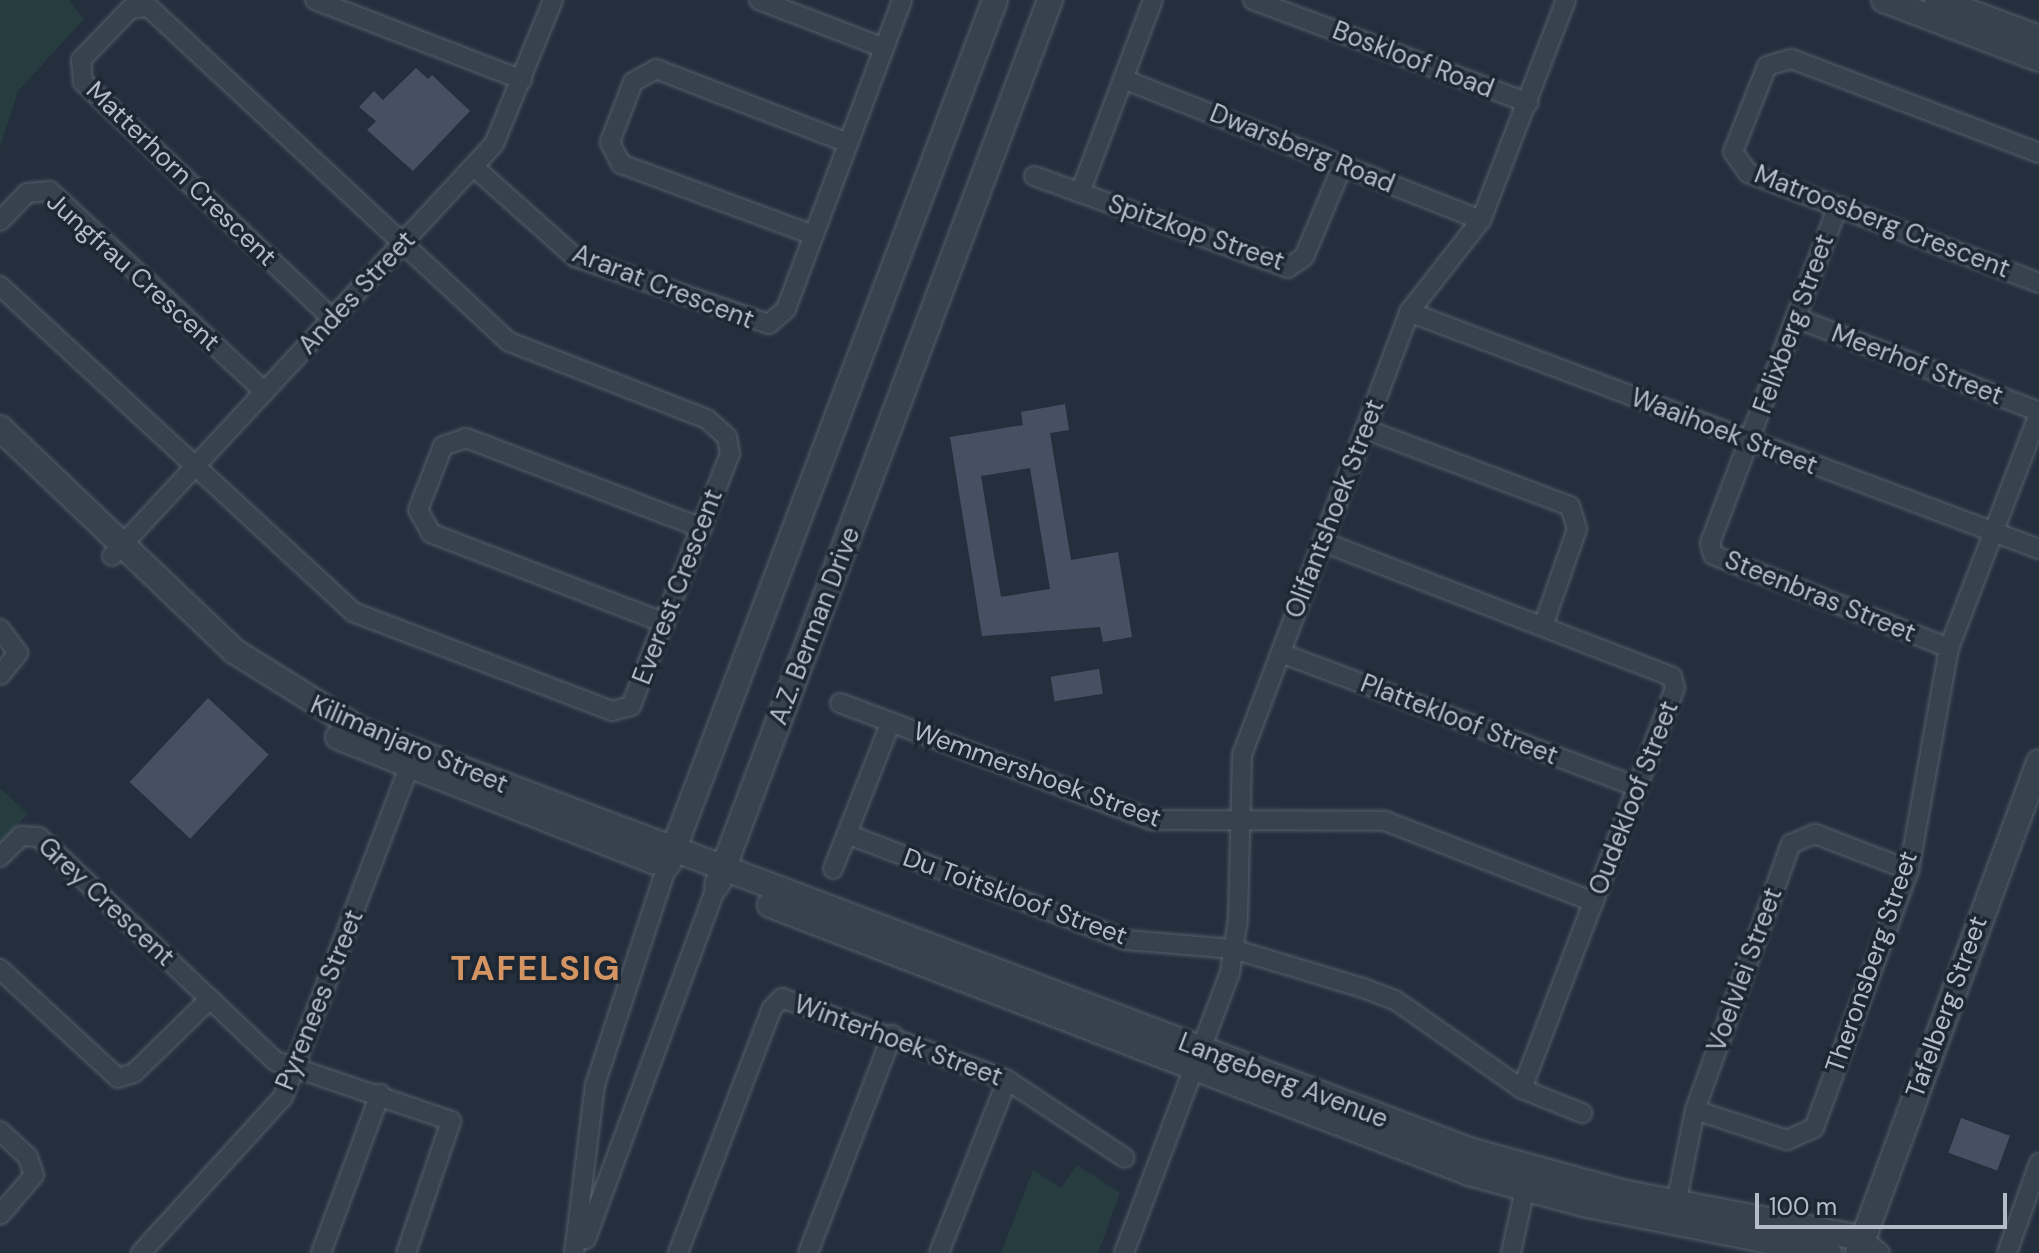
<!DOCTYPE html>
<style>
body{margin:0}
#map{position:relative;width:2039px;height:1253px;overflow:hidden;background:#242f3e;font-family:"DM Sans",sans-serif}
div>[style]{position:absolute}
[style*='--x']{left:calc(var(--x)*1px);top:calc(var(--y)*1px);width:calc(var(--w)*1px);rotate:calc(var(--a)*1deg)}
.green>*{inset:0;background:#263c3f}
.building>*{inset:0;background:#455162;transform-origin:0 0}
.roads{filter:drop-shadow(0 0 2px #565f6c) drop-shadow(0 0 2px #565f6c)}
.minor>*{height:18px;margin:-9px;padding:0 9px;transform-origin:9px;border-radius:9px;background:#38414e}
.tertiary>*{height:24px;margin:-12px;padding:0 12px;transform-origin:12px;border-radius:12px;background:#38414e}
span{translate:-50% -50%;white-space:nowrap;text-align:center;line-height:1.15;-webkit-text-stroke:7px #1d2633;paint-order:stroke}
.street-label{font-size:26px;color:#b4bcc9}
.district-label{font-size:34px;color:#d59563;font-weight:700;letter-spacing:2px}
.scale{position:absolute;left:1755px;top:1193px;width:252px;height:36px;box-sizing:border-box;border:4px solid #b4bcc9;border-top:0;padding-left:10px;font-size:24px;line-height:28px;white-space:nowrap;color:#b4bcc9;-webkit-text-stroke:6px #1d2633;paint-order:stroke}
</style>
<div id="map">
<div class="green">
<i style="clip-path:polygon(0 0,69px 0,84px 19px,18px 91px,0 148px)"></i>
<i style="clip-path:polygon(0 788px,28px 814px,0 844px)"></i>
<i style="clip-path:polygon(1077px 1165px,1120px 1193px,1098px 1253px,1001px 1253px,1033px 1170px,1061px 1188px)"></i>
</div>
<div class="building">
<i style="clip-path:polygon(416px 68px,428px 79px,432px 75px,470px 111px,413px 171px,367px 130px,376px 121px,359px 107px,374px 91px,383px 100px)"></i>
<i style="clip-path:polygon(evenodd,1065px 404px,1069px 430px,1050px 433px,1071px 560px,1118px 552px,1132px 637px,1103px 642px,1100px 627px,982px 636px,950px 437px,1023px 425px,1021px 412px,1065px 404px,1030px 468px,1050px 589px,1001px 597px,981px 476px,1030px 468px)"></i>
<i style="left:1099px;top:669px;width:25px;height:49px;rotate:81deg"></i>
<i style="left:208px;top:698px;width:83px;height:115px;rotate:43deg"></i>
<i style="left:1961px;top:1118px;width:52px;height:37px;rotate:20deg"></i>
</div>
<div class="roads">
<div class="minor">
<i style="--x:315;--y:0;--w:222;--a:21.1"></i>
<i style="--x:759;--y:0;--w:134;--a:21"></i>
<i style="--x:1253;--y:0;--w:294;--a:20.5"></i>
<i style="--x:1123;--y:79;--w:385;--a:21.5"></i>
<i style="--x:2039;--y:153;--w:265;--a:-159.2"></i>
<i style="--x:1791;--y:59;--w:25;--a:164"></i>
<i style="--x:1767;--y:66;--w:92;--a:111.6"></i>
<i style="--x:1733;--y:152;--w:26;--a:54"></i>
<i style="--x:1748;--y:173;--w:311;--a:20.7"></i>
<i style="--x:475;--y:168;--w:134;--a:41.7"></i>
<i style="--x:575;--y:257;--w:205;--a:19.1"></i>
<i style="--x:769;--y:324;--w:23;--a:-41"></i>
<i style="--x:786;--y:309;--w:330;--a:-69.4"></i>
<i style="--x:1034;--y:176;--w:270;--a:19.9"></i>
<i style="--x:1288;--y:268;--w:19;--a:-35"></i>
<i style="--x:1304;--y:257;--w:101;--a:-67.2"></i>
<i style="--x:1080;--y:193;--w:206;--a:-69.3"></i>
<i style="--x:1838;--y:206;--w:360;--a:110.8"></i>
<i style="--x:1710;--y:543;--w:12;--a:76"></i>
<i style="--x:1713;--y:555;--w:254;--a:21.5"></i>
<i style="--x:0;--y:221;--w:39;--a:-46"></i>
<i style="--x:27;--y:193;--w:23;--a:-5"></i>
<i style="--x:50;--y:191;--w:294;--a:43.1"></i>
<i style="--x:813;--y:235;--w:205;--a:-159.7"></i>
<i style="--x:621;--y:164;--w:25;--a:-117"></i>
<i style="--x:610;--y:142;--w:64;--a:-69"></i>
<i style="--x:633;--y:82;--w:26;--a:-29"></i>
<i style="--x:656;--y:69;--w:206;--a:21.1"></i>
<i style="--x:0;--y:286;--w:481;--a:42.7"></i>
<i style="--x:353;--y:612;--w:277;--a:20.9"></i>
<i style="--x:612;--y:711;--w:20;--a:-15"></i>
<i style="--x:631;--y:706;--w:271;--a:-68.6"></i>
<i style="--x:730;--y:454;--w:17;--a:-100"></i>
<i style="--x:727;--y:437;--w:27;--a:-138"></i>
<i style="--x:707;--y:419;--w:212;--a:-158.7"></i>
<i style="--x:509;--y:342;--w:492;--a:-137.1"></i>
<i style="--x:148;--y:7;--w:18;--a:174"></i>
<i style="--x:130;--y:9;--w:71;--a:133.9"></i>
<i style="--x:81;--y:60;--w:22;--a:85"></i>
<i style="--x:83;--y:82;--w:344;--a:43.5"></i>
<i style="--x:1409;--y:312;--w:673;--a:20.62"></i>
<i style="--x:1796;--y:318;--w:261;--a:21.1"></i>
<i style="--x:1365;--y:429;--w:219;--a:20.6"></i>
<i style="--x:1570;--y:506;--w:24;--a:73"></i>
<i style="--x:1577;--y:529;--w:100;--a:109.3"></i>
<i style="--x:1323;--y:542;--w:374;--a:21.1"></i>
<i style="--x:1672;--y:677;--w:11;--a:75"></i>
<i style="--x:1675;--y:688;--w:429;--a:110.9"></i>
<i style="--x:112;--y:556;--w:562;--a:-47.16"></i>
<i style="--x:494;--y:144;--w:156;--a:-67.7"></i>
<i style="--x:665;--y:623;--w:251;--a:-159"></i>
<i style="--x:431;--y:533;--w:26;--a:-119"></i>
<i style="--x:418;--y:510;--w:69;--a:-68.7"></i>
<i style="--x:443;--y:446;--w:24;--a:-19"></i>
<i style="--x:466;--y:438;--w:253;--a:20.9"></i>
<i style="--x:0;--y:629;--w:30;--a:53"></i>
<i style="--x:18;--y:653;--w:28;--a:129"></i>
<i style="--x:1281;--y:653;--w:381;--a:20.6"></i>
<i style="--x:840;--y:703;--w:332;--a:20.6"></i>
<i style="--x:1151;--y:820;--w:234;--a:0.2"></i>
<i style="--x:1385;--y:821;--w:224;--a:21.2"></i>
<i style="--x:847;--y:834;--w:298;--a:20.8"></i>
<i style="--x:1126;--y:940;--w:107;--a:4.8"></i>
<i style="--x:1233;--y:949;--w:136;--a:16.7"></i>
<i style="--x:1363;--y:988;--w:34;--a:21"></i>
<i style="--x:1395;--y:1000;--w:155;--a:35"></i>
<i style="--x:1522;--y:1089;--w:65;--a:21.8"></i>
<i style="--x:0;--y:857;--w:30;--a:-45"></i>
<i style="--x:21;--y:836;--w:18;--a:3"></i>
<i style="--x:39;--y:837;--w:236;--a:43.5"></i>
<i style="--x:210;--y:999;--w:106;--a:135.8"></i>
<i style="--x:134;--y:1073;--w:17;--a:163"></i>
<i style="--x:118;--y:1078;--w:161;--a:-137.3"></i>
<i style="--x:833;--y:869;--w:158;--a:-68.5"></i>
<i style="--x:210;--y:999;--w:90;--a:43.6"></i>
<i style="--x:275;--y:1061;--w:186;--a:18.8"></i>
<i style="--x:451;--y:1121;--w:139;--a:108.8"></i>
<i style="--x:1695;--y:1110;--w:97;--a:18.1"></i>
<i style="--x:1787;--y:1140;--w:30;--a:-24"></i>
<i style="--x:1814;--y:1128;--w:275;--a:-69.8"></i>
<i style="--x:1909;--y:870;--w:226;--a:-79.8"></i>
<i style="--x:1949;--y:648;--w:251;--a:-69"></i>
<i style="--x:0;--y:1131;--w:38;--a:43"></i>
<i style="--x:28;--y:1157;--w:19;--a:72"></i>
<i style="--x:34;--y:1175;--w:52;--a:130.4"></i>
<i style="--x:1674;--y:1214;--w:106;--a:-78.6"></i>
<i style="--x:1695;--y:1110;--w:283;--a:-70.2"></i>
<i style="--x:1791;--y:844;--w:26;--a:-23"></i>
<i style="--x:1815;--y:834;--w:101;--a:21"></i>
<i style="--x:1861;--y:1238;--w:24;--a:38"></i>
<i style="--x:586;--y:1239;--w:377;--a:-69.7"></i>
<i style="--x:141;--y:1253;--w:211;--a:-47.7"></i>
<i style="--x:283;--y:1097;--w:367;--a:-69.1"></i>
<i style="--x:321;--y:1253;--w:170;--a:-69.6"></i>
<i style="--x:574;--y:1253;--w:169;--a:-82.9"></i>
<i style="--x:595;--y:1085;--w:231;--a:-71.8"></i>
<i style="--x:678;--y:1253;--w:262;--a:-69"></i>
<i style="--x:772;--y:1008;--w:14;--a:-45"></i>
<i style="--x:782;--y:998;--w:239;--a:20"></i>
<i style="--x:1007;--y:1080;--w:141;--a:33.5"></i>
<i style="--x:808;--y:1253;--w:234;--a:-68.9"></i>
<i style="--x:939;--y:1253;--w:186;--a:-68.5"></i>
<i style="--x:1124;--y:1253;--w:299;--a:-69.3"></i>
<i style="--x:1230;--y:973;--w:56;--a:-81.7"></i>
<i style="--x:1238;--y:918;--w:163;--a:-88.6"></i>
<i style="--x:1242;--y:755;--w:473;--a:-69.3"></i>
<i style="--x:1409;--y:312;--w:117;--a:-52"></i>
<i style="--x:1481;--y:220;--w:236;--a:-68.9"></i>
<i style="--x:1511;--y:1253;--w:76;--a:-77.8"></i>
<i style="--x:2007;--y:1253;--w:96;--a:-70.4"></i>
</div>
<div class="tertiary">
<i style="--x:1884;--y:0;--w:166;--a:20.8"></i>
<i style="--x:1937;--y:0;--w:109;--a:20.4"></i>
<i style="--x:0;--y:428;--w:323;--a:43.6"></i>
<i style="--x:234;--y:651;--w:151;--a:32"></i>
<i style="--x:362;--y:731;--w:1184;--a:20.73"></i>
<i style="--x:1469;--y:1150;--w:159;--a:15.4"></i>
<i style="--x:1622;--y:1192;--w:243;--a:10.9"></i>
<i style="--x:338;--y:737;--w:339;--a:21.5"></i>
<i style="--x:668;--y:864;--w:924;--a:-69.27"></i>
<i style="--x:717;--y:885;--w:946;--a:-69.38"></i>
<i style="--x:770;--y:905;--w:749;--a:20.98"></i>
<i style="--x:1469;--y:1173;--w:118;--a:15.2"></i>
<i style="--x:1583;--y:1204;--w:251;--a:11.3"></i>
<i style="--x:1858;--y:1253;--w:523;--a:-69.76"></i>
</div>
</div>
<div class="street-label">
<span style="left:1413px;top:60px;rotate:21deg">Boskloof Road</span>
<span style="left:1302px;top:149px;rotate:22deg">Dwarsberg Road</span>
<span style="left:181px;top:174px;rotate:44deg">Matterhorn Crescent</span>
<span style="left:1882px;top:222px;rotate:21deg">Matroosberg Crescent</span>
<span style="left:1196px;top:233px;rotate:19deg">Spitzkop Street</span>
<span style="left:133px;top:272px;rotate:42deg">Jungfrau Crescent</span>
<span style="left:663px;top:287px;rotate:21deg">Ararat Crescent</span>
<span style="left:357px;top:293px;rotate:-47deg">Andes Street</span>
<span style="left:1794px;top:324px;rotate:-70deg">Felixberg Street</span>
<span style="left:1917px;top:365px;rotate:21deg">Meerhof Street</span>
<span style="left:1724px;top:432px;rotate:21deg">Waaihoek Street</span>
<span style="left:1335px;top:509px;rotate:-69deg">Olifantshoek Street</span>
<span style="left:678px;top:587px;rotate:-69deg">Everest Crescent</span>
<span style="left:1820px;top:597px;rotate:22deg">Steenbras Street</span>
<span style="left:815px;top:626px;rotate:-69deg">A.Z. Berman Drive</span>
<span style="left:1459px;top:720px;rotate:21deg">Plattekloof Street</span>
<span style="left:409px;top:745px;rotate:23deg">Kilimanjaro Street</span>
<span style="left:1037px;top:775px;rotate:20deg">Wemmershoek Street</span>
<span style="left:1634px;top:798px;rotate:-69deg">Oudekloof Street</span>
<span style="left:1015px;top:897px;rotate:20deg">Du Toitskloof Street</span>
<span style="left:106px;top:902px;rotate:43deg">Grey Crescent</span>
<span style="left:1872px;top:962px;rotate:-71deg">Theronsberg Street</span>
<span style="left:1745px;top:970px;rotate:-70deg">Voelvlei Street</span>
<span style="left:320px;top:1000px;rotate:-68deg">Pyrenees Street</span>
<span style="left:1947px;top:1007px;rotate:-70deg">Tafelberg Street</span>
<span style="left:898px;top:1041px;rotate:20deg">Winterhoek Street</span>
<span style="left:1283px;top:1081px;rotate:21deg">Langeberg Avenue</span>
</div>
<div class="district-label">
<span style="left:536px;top:969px">TAFELSIG</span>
</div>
<div class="scale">100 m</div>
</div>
